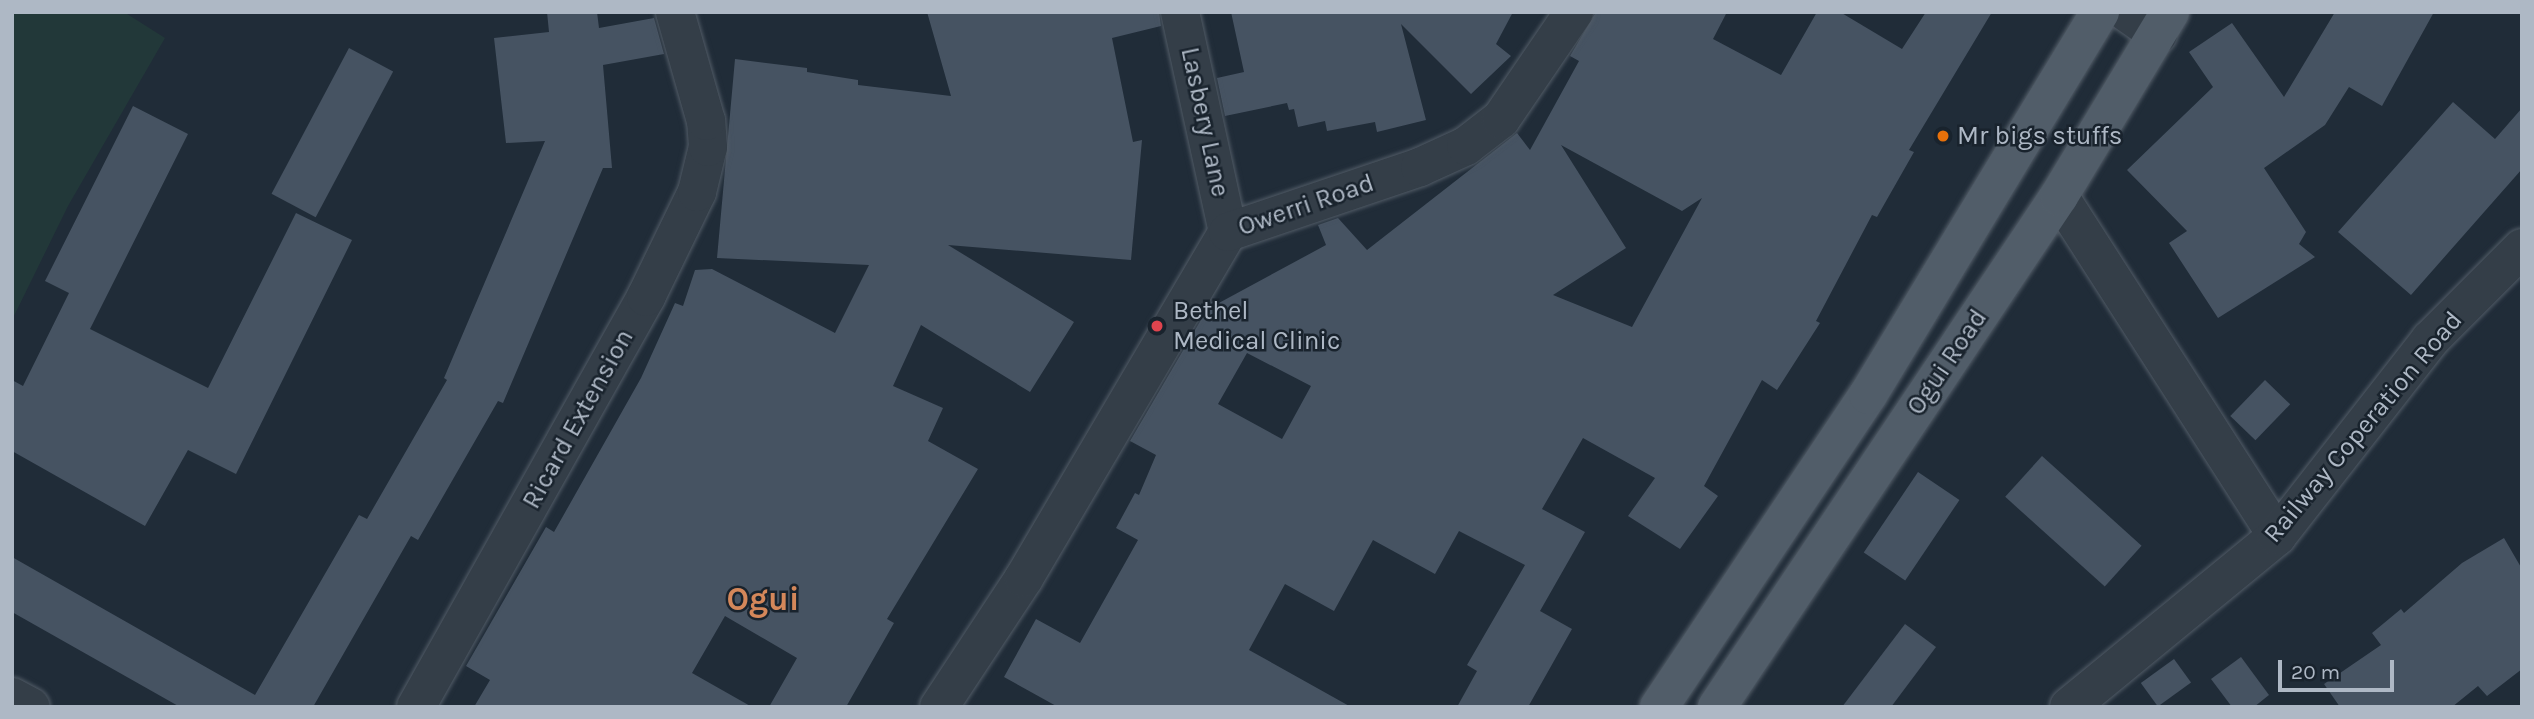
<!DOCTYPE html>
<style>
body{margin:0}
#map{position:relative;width:2534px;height:719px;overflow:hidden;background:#202c38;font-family:Karla,sans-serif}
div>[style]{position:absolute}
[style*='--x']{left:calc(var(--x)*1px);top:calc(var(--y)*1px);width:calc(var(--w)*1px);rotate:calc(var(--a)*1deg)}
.green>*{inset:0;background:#223839}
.building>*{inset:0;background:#465362;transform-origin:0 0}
.roads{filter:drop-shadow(0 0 2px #515b66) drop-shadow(0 0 2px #515b66)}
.minor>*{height:38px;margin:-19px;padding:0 19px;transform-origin:19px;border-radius:19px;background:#343e48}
.major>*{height:38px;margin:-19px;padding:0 19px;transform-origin:19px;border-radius:19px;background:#515d69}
.dots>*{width:19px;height:19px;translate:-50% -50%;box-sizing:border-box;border:4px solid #19232d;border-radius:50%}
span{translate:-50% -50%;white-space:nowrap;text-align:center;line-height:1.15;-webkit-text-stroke:5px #19232d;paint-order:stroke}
.street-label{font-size:26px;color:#aeb8c5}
.poi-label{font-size:26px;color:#aeb8c5}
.left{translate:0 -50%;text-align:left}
.district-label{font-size:33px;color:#d4875a;font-weight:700}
.frame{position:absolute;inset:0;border:14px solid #aeb8c5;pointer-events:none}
.scale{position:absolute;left:2278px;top:660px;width:116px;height:32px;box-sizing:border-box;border:4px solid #aeb8c5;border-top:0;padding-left:9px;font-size:21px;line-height:24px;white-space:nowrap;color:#aeb8c5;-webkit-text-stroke:5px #19232d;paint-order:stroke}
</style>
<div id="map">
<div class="green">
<i style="clip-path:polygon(12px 12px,124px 12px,165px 38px,68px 206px,12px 320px)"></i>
</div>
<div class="building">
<i style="clip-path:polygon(547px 12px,597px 12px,599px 28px,654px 18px,664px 54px,603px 65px,612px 168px,603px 168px,503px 403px,498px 401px,418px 540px,411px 536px,313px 707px,180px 707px,12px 612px,12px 557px,255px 695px,359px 515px,367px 519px,447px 380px,444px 378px,545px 141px,506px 143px,494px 38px,549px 32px)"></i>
<i style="clip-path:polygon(927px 12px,1159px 12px,1161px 26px,1112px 38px,1133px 142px,1142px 140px,1131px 260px,948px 245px,1074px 322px,1030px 392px,921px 325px,893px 386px,943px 408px,928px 441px,978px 469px,887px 619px,894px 623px,846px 707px,769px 707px,797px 658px,725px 616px,692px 673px,752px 707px,474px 707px,490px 680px,466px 666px,546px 527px,554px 532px,641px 378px,675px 303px,683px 306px,695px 270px,712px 269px,835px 333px,869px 265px,717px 258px,735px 59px,807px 68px,807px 72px,858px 80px,858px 85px,951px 96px)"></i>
<i style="clip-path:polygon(1231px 12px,1513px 12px,1496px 44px,1511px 56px,1471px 94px,1401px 24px,1426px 120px,1377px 132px,1375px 122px,1327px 131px,1325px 121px,1298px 127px,1294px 109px,1289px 110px,1287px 103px,1225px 116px,1217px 78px,1244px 72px)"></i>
<i style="clip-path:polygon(evenodd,1596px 12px,1727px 12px,1713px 39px,1781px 75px,1817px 12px,1840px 12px,1902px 49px,1926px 12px,1992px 12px,1909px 150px,1914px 152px,1877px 217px,1872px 215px,1816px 321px,1820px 323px,1777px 390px,1762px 380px,1704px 486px,1718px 496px,1680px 549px,1628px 516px,1655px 478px,1583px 438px,1542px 509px,1585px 532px,1540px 611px,1572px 629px,1528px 707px,1457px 707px,1477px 671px,1467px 665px,1525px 565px,1459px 531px,1435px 574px,1373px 540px,1334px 611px,1285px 584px,1249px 650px,1351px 707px,1058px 707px,1004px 677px,1036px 619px,1080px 643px,1138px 540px,1116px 528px,1135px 493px,1139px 495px,1156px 455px,1130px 441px,1212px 301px,1217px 304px,1326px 245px,1318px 225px,1338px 218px,1367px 250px,1517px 133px,1530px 150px,1579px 61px,1570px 56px,1596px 12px,1561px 145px,1682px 211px,1702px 198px,1632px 327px,1553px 295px,1626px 248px,1561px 145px,1596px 12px,1247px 353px,1311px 386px,1282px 439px,1218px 404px,1247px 353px)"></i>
<i style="clip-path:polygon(2335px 12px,2434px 12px,2382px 106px,2349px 87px,2325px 125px,2264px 168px,2306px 232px,2299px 244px,2315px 257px,2218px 318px,2169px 243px,2187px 231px,2127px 170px,2213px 87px,2189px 52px,2232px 23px,2284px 97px)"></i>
<i style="left:349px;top:48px;width:50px;height:165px;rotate:28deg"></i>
<i style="clip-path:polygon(2453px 102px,2495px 139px,2522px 108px,2522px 169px,2411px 295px,2338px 232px)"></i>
<i style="clip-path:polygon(133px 106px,188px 134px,90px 329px,208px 388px,296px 213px,352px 240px,236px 474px,188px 450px,145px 526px,12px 451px,12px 380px,23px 386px,69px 293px,45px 281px)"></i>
<i style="left:2265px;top:380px;width:35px;height:50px;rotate:44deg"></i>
<i style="left:2042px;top:456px;width:134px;height:55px;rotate:42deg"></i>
<i style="left:1918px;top:472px;width:50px;height:97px;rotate:34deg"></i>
<i style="clip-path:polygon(2504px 538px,2522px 569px,2522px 669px,2487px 696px,2478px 686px,2452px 707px,2340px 707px,2324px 684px,2381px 645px,2372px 633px,2401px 609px,2404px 613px,2462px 563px)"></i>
<i style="clip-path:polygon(1905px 624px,1936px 647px,1891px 707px,1842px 707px)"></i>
<i style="clip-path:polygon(2241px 657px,2269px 695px,2254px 707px,2232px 707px,2211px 679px)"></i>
<i style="left:2174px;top:659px;width:29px;height:41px;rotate:54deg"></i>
</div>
<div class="roads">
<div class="minor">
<i style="--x:1180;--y:12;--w:225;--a:77.7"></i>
<i style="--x:2126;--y:12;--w:39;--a:35"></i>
<i style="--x:2059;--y:196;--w:404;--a:57.3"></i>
<i style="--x:12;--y:697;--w:21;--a:28"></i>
<i style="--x:416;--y:707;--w:470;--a:-60.7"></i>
<i style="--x:646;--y:297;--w:117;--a:-64.1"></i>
<i style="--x:697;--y:192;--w:46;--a:-76.3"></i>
<i style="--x:708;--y:147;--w:26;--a:-94"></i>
<i style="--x:706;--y:121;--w:113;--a:-105.9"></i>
<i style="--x:939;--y:707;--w:154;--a:-56.6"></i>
<i style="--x:1024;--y:578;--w:402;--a:-59.5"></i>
<i style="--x:1228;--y:232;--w:203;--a:-18.7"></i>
<i style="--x:1420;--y:167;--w:51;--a:-24.5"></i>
<i style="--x:1466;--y:146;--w:44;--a:-37.6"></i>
<i style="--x:1501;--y:119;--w:130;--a:-55.7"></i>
<i style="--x:2069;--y:707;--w:269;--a:-39.4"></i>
<i style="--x:2277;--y:536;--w:249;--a:-52"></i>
<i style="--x:2430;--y:340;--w:130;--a:-45"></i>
</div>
<div class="major">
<i style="--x:1659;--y:707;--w:376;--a:-56.2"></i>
<i style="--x:1868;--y:395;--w:448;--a:-58.8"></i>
<i style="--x:1717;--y:707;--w:615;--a:-56.21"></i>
<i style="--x:2059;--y:196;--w:215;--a:-58.9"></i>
</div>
</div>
<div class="dots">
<i style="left:1943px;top:136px;background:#e8710a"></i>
<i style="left:1157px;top:326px;background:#e0444e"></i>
</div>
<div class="street-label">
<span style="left:1205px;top:122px;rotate:78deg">Lasbery Lane</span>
<span style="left:1306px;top:205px;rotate:-19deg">Owerri Road</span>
<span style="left:1947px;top:362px;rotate:-56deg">Ogui Road</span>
<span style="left:578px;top:419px;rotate:-61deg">Ricard Extension</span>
<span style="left:2363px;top:427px;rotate:-50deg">Railway Coperation Road</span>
</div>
<div class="poi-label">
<span class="left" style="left:1957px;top:136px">Mr bigs stuffs</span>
<span class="left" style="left:1173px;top:326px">Bethel<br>Medical Clinic</span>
</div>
<div class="district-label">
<span style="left:763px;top:600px">Ogui</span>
</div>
<div class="frame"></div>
<div class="scale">20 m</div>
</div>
